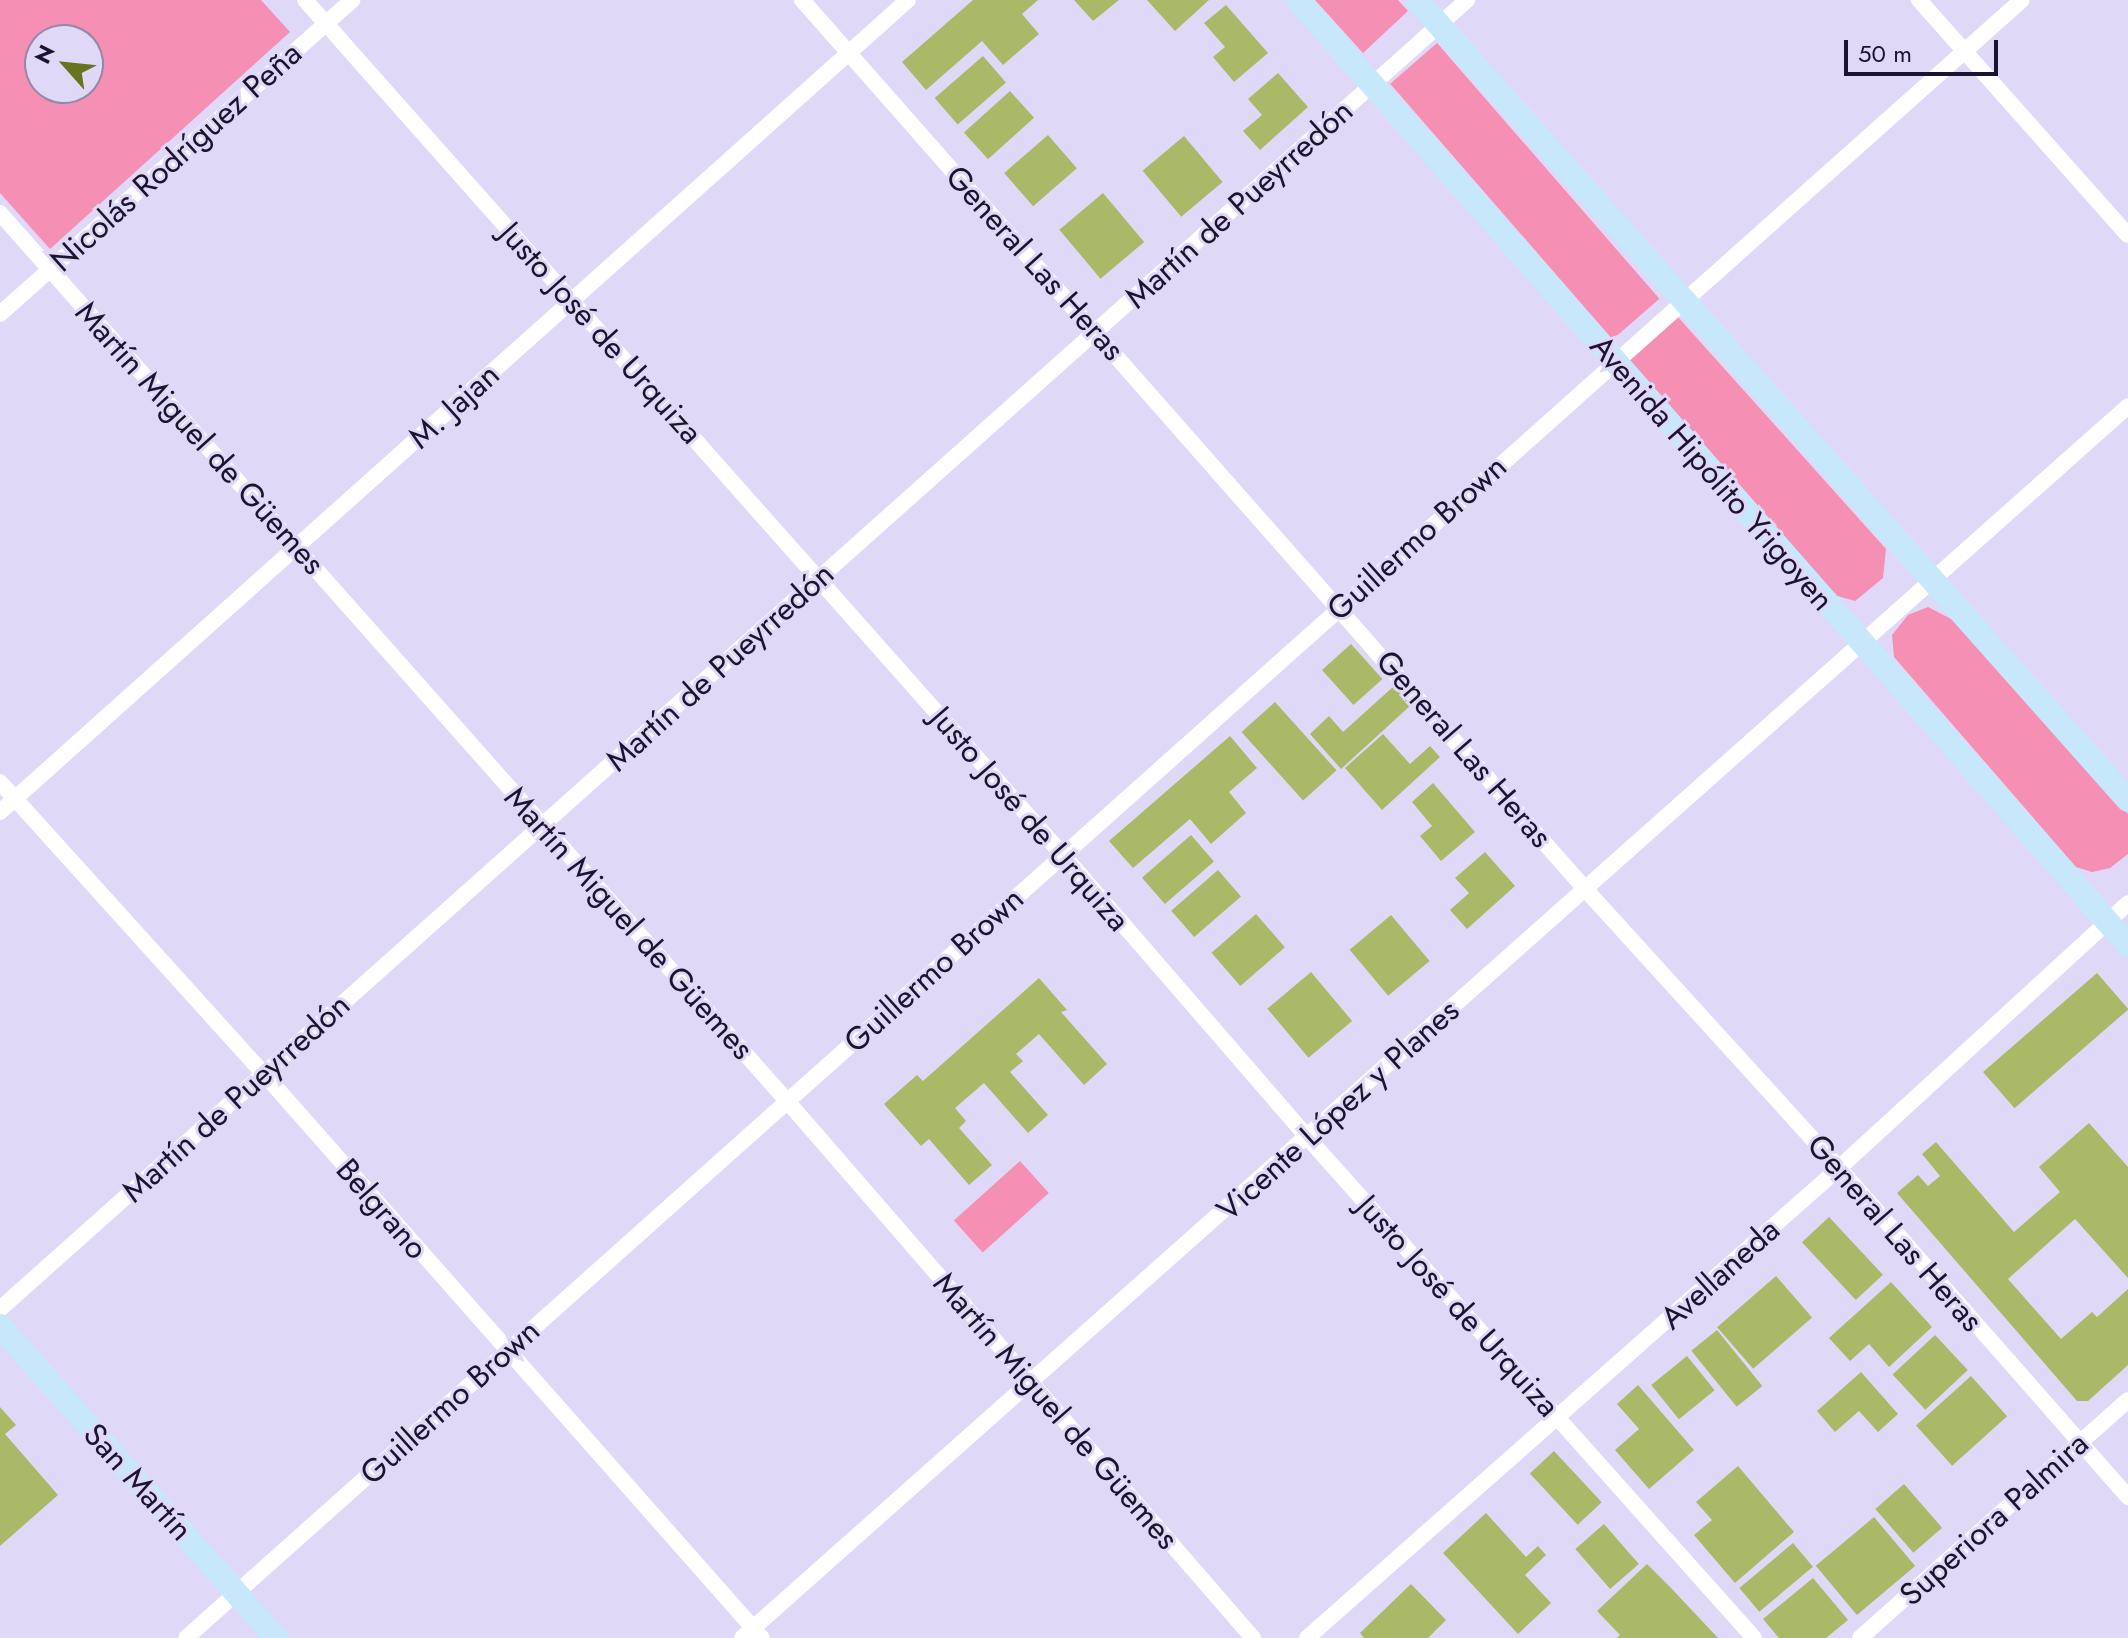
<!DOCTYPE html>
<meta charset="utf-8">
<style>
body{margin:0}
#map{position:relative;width:2128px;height:1638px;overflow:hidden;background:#e0d8f7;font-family:Jost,sans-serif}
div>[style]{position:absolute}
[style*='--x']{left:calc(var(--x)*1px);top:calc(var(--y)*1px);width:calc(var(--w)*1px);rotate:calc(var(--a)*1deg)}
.green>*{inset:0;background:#f58fb4;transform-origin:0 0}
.building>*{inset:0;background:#aab968;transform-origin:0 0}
.street>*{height:16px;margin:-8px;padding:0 8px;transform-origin:8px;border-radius:8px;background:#fff}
.secondary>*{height:24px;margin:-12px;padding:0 12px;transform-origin:12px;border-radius:12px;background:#c7e8fa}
span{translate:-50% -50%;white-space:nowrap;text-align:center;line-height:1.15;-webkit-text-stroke:6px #e0d8f7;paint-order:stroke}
.street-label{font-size:32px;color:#1c132f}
.north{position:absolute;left:24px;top:24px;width:80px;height:80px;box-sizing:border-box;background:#e0d8f7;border:2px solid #9289a7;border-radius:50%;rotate:297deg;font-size:22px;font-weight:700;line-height:32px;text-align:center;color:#1c132f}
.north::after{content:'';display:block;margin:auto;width:28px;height:36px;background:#67731f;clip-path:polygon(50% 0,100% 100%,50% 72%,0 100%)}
.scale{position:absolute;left:1844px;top:40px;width:154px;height:36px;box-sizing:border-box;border:4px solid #1c132f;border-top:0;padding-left:10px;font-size:24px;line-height:28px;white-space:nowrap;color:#1c132f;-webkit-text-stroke:6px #e0d8f7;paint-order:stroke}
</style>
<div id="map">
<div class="green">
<i style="clip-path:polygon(evenodd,0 0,261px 0,290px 32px,50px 249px,0 193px,0 0,40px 40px,88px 40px,88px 88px,40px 88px,40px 40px)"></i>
<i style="clip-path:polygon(1315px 0,1398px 0,1408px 11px,1363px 53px)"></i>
<i style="left:1437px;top:43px;width:339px;height:62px;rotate:49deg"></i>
<i style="clip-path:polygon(1677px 316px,1886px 549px,1883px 578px,1855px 601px,1834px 595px,1629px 360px)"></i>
<i style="clip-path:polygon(1928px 607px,1955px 621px,2128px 814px,2128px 854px,2110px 868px,2092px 872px,2076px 867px,1894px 657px,1892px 635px,1908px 615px)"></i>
<i style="left:1020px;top:1161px;width:43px;height:89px;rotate:48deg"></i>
</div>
<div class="building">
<i style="clip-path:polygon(973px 0,1038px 0,1022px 14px,1039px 34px,1003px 65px,982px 41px,926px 90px,902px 62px)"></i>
<i style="clip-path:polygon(1074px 0,1119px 0,1093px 21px)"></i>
<i style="clip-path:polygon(1147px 0,1209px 0,1175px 31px)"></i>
<i style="clip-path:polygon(1226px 5px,1268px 53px,1234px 82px,1213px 57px,1225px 47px,1204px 23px)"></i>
<i style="left:983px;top:56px;width:35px;height:64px;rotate:49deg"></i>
<i style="clip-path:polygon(1278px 73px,1308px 107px,1260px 150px,1243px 131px,1262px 115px,1248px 99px)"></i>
<i style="left:1010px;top:91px;width:36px;height:62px;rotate:48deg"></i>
<i style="left:1048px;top:135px;width:44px;height:58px;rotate:49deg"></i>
<i style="left:1184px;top:136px;width:60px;height:54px;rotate:50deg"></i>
<i style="left:1103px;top:193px;width:64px;height:57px;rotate:50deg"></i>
<i style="left:1351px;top:644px;width:47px;height:39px;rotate:48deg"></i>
<i style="clip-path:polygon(1394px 686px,1411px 705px,1341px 769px,1310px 734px,1329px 716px,1343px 732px)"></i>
<i style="left:1275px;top:702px;width:92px;height:45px;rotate:48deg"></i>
<i style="clip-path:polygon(1383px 734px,1410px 764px,1430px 746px,1440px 757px,1382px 810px,1345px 768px)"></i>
<i style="clip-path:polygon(1230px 736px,1257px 768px,1229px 792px,1246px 813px,1211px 844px,1190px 819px,1133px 868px,1109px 841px)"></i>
<i style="clip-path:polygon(1433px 783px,1475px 832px,1441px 861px,1420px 836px,1432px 826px,1412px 802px)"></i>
<i style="left:1191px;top:835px;width:35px;height:65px;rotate:49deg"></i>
<i style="clip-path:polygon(1485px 852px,1515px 886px,1467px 929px,1450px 910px,1469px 893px,1455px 878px)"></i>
<i style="left:1218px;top:870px;width:35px;height:62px;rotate:49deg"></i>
<i style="left:1256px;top:914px;width:44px;height:59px;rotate:49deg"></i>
<i style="left:1391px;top:915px;width:60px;height:54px;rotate:50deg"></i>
<i style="left:1311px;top:972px;width:64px;height:57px;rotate:50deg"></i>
<i style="left:2097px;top:973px;width:48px;height:151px;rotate:49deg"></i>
<i style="clip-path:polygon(1039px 978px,1067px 1010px,1061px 1012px,1107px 1064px,1084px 1085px,1039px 1034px,1016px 1054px,1023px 1061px,1010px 1072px,1048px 1115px,1028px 1133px,984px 1083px,955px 1108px,966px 1121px,959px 1128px,992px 1165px,969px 1185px,929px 1139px,921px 1146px,884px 1104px,917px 1075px,923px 1081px)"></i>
<i style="clip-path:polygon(2089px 1123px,2128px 1167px,2128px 1278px,2075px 1219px,2008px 1279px,2061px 1339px,2092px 1312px,2097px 1317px,2128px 1289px,2128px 1365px,2088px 1401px,2077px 1401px,1897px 1193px,1918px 1175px,1928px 1186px,1940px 1176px,1922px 1154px,1936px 1142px,2014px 1232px,2060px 1192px,2039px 1167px)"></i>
<i style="left:1829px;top:1217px;width:79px;height:37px;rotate:47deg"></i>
<i style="left:1776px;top:1276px;width:55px;height:78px;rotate:49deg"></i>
<i style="clip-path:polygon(1891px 1282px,1932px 1327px,1889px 1367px,1869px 1344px,1850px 1361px,1829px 1338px)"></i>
<i style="left:1717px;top:1330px;width:72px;height:33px;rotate:51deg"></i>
<i style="left:1935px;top:1335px;width:48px;height:58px;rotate:47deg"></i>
<i style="left:1687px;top:1356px;width:44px;height:46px;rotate:51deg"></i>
<i style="clip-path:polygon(1861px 1372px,1898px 1414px,1878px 1432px,1859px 1411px,1835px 1432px,1817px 1411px)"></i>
<i style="left:1971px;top:1376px;width:54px;height:74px;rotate:48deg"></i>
<i style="clip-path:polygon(1638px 1385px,1694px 1450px,1649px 1489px,1615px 1450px,1639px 1429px,1617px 1404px)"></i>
<i style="clip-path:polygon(0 1407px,16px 1425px,5px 1434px,58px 1495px,0 1546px)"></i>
<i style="left:1554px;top:1451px;width:70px;height:33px;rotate:47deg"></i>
<i style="clip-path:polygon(1738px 1466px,1794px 1532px,1735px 1583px,1694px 1535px,1712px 1520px,1696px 1502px)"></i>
<i style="left:1904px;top:1484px;width:58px;height:38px;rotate:49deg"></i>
<i style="clip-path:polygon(1486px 1513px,1526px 1557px,1538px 1546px,1546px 1555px,1525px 1575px,1551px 1603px,1518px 1634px,1443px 1553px)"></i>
<i style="left:1874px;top:1517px;width:64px;height:76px;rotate:50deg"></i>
<i style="left:1604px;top:1524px;width:53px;height:38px;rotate:49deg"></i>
<i style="left:1793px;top:1543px;width:31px;height:70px;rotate:50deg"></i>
<i style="clip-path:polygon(1647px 1564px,1671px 1588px,1718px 1638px,1617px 1638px,1620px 1635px,1597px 1611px)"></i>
<i style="clip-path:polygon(1813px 1578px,1848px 1620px,1826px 1638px,1779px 1638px,1763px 1619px)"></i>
<i style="clip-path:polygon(1411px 1584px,1446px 1620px,1428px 1638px,1364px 1638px,1360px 1633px)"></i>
</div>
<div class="street">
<i style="--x:305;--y:0;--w:1143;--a:48.44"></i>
<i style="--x:1063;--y:855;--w:373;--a:49.1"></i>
<i style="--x:1307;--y:1137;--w:671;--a:48.26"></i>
<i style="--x:802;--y:0;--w:1186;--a:48.62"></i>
<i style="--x:1586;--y:890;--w:376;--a:47.7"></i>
<i style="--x:1839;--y:1168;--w:438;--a:48.7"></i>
<i style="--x:1919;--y:0;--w:314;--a:48.4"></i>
<i style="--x:0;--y:213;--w:1187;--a:48.45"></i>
<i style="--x:787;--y:1101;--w:711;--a:49.05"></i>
<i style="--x:0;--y:314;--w:472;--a:-41.7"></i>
<i style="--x:0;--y:782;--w:394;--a:47.9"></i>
<i style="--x:264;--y:1074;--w:752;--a:48.56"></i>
<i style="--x:0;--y:812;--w:1218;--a:-41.81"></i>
<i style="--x:0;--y:1309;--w:1966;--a:-41.74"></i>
<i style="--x:186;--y:1638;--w:2460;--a:-41.74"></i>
<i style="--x:742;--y:1638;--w:1854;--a:-41.63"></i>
<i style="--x:1307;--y:1638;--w:710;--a:-41.46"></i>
<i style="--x:1839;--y:1168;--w:392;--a:-42.5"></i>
<i style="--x:1860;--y:1638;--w:358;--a:-41.6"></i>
</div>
<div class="secondary">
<i style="--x:1298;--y:0;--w:1258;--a:48.71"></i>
<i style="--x:1417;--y:0;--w:1070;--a:48.37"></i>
<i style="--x:0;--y:1326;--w:417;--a:48.5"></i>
</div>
<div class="street-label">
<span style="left:176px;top:157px;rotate:-42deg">Nicolás Rodríguez Peña</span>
<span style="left:1239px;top:204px;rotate:-42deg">Martín de Pueyrredón</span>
<span style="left:1035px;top:263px;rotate:48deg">General Las Heras</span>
<span style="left:601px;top:333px;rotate:48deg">Justo José de Urquiza</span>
<span style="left:454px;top:406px;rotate:-42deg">M. Jajan</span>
<span style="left:200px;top:438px;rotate:48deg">Martín Miguel de Güemes</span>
<span style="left:1712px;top:473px;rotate:49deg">Avenida Hipólito Yrigoyen</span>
<span style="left:1417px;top:538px;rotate:-42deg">Guillermo Brown</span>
<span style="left:720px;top:667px;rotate:-42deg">Martín de Pueyrredón</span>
<span style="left:1464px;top:749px;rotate:49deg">General Las Heras</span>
<span style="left:1030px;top:819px;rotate:49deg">Justo José de Urquiza</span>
<span style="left:629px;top:923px;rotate:48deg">Martín Miguel de Güemes</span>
<span style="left:934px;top:970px;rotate:-42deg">Guillermo Brown</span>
<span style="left:236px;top:1098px;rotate:-42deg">Martín de Pueyrredón</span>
<span style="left:1338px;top:1110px;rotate:-42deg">Vicente López y Planes</span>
<span style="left:382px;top:1209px;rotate:49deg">Belgrano</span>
<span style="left:1895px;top:1233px;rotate:49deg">General Las Heras</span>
<span style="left:1720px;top:1274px;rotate:-42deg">Avellaneda</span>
<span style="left:1458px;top:1306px;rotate:48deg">Justo José de Urquiza</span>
<span style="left:450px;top:1402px;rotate:-42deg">Guillermo Brown</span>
<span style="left:1056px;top:1411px;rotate:49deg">Martín Miguel de Güemes</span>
<span style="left:138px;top:1482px;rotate:48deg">San Martín</span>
<span style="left:1994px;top:1519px;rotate:-42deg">Superiora Palmira</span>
</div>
<div class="north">N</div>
<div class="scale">50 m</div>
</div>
